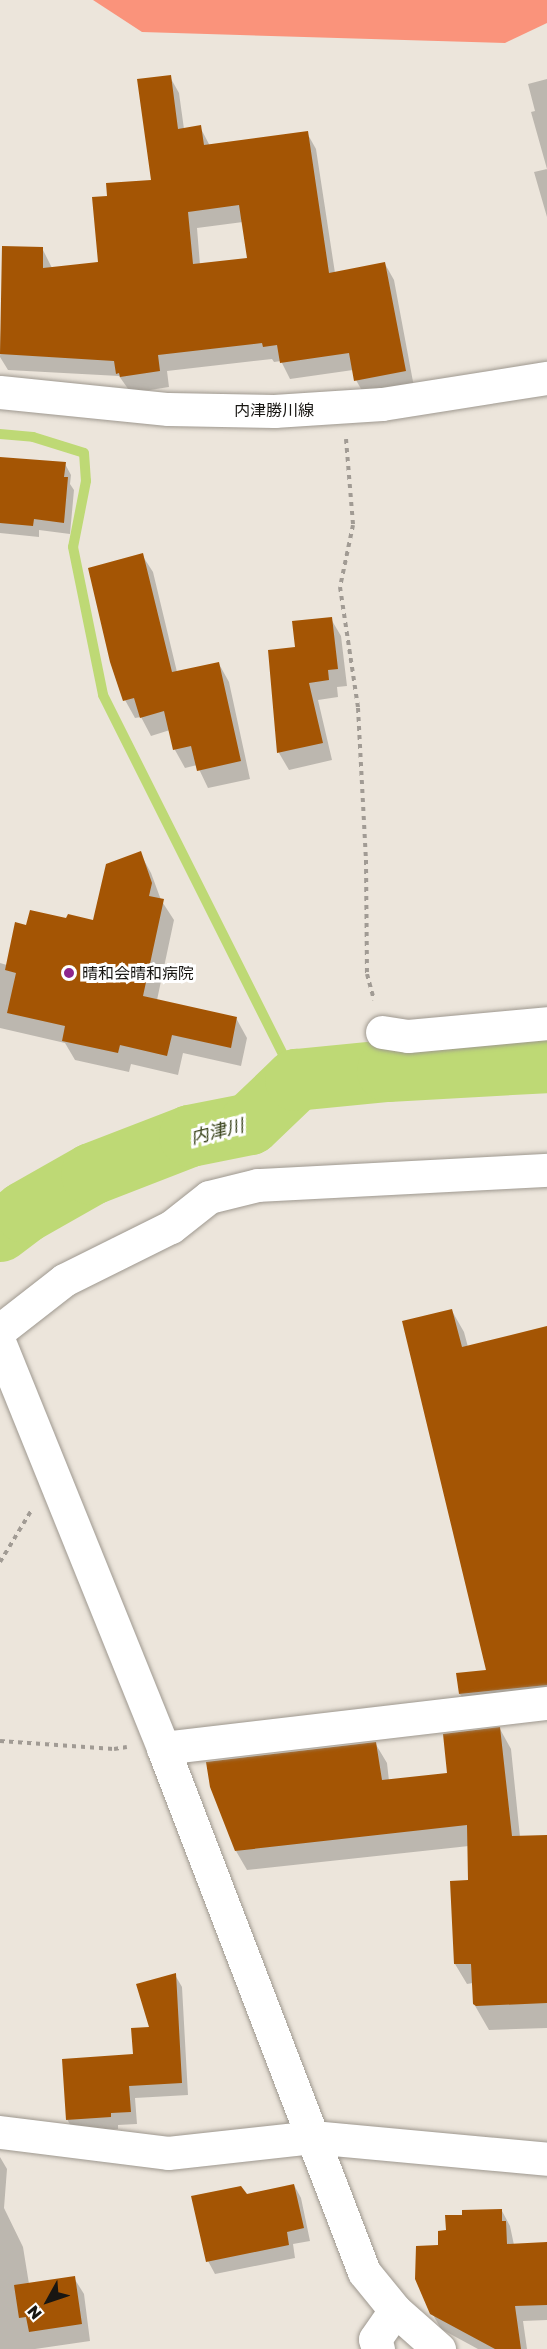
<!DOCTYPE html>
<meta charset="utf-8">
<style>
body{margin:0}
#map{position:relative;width:547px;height:2349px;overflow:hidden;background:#ece5db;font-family:"Golos Text","Noto Sans JP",sans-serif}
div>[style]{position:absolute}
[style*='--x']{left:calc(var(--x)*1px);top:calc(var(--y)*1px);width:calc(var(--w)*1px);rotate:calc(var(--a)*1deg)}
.forest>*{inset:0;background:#fa937b}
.shadow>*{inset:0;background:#0003}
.stream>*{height:10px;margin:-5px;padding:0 5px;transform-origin:5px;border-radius:5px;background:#bed975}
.river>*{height:62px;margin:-31px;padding:0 31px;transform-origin:31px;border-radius:31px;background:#bed975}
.building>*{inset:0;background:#a45504}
.path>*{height:4px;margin-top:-2px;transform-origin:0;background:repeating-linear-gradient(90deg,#a19b94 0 4.5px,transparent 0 9px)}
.roads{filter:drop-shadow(0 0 2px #9e988f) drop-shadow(0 0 2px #9e988f)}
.street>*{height:33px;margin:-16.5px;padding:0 16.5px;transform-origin:16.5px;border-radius:16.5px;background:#fff}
.secondary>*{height:33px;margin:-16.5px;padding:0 16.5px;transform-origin:16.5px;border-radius:16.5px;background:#fff}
.dots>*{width:16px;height:16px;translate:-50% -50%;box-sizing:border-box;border:3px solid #fff;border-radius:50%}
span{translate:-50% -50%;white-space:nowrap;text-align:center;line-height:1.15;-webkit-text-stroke:6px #fff;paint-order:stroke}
.street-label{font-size:16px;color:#181612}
.poi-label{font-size:16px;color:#181612}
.left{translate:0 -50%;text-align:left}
.water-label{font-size:18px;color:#353f16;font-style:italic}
.north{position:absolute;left:18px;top:2271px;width:60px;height:60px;-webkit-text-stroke:4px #fff;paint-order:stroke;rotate:230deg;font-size:16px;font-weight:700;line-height:24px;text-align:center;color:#181612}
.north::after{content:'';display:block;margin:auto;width:21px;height:27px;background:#181612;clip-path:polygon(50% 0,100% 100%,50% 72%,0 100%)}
</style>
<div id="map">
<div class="forest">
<i style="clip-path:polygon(93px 0,547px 0,547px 23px,505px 43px,142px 32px)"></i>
</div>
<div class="shadow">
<i style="clip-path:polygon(evenodd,170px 77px,179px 93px,184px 129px,200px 127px,210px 146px,307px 133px,316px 149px,335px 273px,385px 264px,394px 280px,414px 387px,365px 396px,356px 380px,353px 370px,290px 379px,281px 361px,274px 362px,272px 359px,167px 371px,169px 387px,131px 393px,119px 376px,8px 370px,0 357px,4px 248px,42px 248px,52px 268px,100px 264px,109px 197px,153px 181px,170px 77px,243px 222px,249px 259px,200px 265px,197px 228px,243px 222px)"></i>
<i style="clip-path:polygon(547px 79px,547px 217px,534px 172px,547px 169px,531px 112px,535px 111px,528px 84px)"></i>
<i style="clip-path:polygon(0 458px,65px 464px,71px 475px,70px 484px,74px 490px,70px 534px,39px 530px,39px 537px,0 533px)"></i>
<i style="clip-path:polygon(142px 555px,153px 572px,177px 672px,219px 664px,229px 682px,250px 779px,208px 788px,197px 765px,185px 768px,175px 750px,170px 730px,151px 736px,141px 717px,135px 718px,125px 700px)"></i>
<i style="clip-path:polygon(331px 619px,341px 636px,347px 686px,337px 687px,338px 697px,318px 700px,332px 760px,289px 770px,279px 753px,269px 652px,296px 648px)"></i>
<i style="clip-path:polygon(140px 853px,151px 873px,161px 900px,174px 920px,157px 1000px,236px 1018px,247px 1038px,241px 1066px,183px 1053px,178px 1075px,131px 1064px,129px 1072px,75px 1060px,65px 1043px,0 1028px,0 963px,7px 965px,27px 927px,67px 920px,94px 922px)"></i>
<i style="clip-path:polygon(452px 1311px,464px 1332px,468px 1347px,547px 1336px,547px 1707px,473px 1715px,460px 1694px,458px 1675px,488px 1671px)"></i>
<i style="clip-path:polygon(500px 1729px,511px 1749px,520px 1837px,547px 1836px,547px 2028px,489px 2030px,474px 2004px,473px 1983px,467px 1984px,455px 1964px,470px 1882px,469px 1846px,247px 1870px,236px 1851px,375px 1743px,387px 1763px,389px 1781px,448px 1774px)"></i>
<i style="clip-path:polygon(175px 1975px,182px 1987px,188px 2095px,135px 2098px,137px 2124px,118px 2125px,118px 2129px,74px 2132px,67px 2119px,135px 2056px,151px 2029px)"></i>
<i style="clip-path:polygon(0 2157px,7px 2169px,4px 2208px,23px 2247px,29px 2284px,74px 2278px,84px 2294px,90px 2341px,35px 2349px,0 2349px)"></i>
<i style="clip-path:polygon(294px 2185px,301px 2198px,310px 2241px,293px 2244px,295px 2258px,215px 2274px,208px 2261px,246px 2195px)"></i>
<i style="clip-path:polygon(502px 2211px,510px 2226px,514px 2245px,547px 2243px,547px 2320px,523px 2321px,527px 2349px,478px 2349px,441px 2329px,432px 2313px,440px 2246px,447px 2232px,464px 2216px)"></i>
</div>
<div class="stream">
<i style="--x:0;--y:434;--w:33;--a:5"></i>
<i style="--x:33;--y:437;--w:53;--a:17.4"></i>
<i style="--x:84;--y:453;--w:28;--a:86"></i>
<i style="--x:86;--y:481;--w:67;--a:101.1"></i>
<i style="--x:73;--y:547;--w:151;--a:78.5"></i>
<i style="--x:103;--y:695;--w:431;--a:63.4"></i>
</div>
<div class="river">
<i style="--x:0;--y:1231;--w:31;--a:-37"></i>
<i style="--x:25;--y:1212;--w:77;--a:-29.6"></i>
<i style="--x:92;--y:1174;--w:105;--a:-21.2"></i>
<i style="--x:190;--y:1136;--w:61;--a:-11.3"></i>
<i style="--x:250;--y:1124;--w:64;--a:-43.7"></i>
<i style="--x:296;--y:1080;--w:92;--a:-5.6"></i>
<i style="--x:388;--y:1071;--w:159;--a:-3.2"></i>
</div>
<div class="building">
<i style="clip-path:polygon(evenodd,171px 75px,178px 129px,201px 125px,204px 145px,308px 131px,329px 273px,385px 262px,406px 371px,354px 381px,349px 353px,280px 363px,277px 345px,263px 347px,262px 343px,158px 355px,160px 371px,120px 377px,119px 373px,116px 374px,114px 361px,0 354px,2px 246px,43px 247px,43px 268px,98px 262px,92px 197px,107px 196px,106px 183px,151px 180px,137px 79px,171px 75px,239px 205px,247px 258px,193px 264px,188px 212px,239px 205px)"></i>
<i style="clip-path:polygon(0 457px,66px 462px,64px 477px,68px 477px,64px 523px,34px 519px,33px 526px,0 523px)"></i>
<i style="clip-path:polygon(143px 553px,172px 672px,219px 662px,241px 761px,197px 771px,191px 746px,173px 750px,164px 711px,140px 718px,134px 698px,123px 701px,110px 662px,88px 568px)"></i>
<i style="clip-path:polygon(332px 617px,338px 669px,328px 670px,329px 680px,309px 683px,323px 743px,277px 753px,268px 650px,295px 647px,292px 621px)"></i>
<i style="clip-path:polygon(141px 851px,152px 883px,149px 896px,164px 899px,143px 996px,237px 1017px,231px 1048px,172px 1035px,167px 1056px,120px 1045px,118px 1053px,62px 1041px,65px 1026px,7px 1013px,16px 973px,5px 970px,15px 922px,26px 925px,30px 910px,66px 918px,68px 914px,93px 920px,106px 864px)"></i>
<i style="clip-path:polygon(452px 1309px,462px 1347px,547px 1326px,547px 1685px,459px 1694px,456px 1673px,486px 1670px,402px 1321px)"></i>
<i style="clip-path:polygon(500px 1727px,512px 1836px,547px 1835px,547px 2003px,476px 2006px,473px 2004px,471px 1964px,454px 1964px,450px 1881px,468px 1880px,467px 1825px,235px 1851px,210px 1787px,206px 1762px,376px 1742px,382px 1780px,447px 1773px,443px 1734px)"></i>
<i style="clip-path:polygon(176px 1973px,182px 2083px,129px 2086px,131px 2112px,111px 2113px,111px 2117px,66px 2120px,62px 2059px,133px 2054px,131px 2028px,149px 2027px,136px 1984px)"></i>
<i style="clip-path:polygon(294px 2184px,304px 2228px,287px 2232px,289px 2245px,206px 2262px,191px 2196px,241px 2186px,247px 2194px)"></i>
<i style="clip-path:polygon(502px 2209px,502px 2221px,506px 2221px,507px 2244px,547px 2242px,547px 2305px,515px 2306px,521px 2349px,495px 2349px,430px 2314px,415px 2279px,416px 2246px,438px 2245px,438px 2231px,446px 2230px,445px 2215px,462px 2215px,462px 2210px)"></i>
<i style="clip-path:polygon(75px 2276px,82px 2324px,29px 2332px,26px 2317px,19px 2318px,14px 2285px)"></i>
</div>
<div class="path">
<i style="--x:346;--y:439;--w:86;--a:85.3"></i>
<i style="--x:353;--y:525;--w:63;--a:101.8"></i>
<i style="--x:340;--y:587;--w:122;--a:81.5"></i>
<i style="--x:358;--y:708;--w:152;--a:87"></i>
<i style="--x:366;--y:860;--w:114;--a:89.5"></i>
<i style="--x:367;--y:974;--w:27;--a:75"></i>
<i style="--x:0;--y:1562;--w:60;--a:-58.7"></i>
<i style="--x:0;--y:1741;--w:114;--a:4"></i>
<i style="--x:114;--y:1749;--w:13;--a:-9"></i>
</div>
<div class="roads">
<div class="street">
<i style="--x:382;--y:1032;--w:26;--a:9"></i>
<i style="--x:408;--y:1036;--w:140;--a:-5.3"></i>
<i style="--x:0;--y:1330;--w:81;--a:-38"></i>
<i style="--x:64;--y:1280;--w:119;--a:-26.4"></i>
<i style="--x:171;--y:1227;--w:48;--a:-38.3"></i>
<i style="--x:209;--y:1197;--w:50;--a:-13.8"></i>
<i style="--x:258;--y:1185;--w:289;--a:-3"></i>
<i style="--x:163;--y:1748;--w:387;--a:-6.7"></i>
<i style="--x:0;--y:2132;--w:169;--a:7.1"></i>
<i style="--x:168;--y:2153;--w:145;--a:-6.3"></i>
<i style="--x:312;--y:2137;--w:236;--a:5.3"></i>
<i style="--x:378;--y:2349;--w:10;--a:-107"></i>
<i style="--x:375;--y:2339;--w:35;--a:-55"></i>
</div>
<div class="secondary">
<i style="--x:0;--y:392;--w:169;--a:5.8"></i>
<i style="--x:168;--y:409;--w:106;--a:1.1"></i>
<i style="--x:274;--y:411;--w:108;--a:-3.7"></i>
<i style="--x:382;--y:404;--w:167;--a:-9"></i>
<i style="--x:0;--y:1344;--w:436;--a:68"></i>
<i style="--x:163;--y:1748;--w:561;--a:69.01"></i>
<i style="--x:364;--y:2272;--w:49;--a:50.8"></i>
<i style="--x:395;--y:2310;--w:59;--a:41.6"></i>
</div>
</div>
<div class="dots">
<i style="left:69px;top:973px;background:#8e268c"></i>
</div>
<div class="street-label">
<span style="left:274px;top:410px">内津勝川線</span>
</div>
<div class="poi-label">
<span class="left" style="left:82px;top:973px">晴和会晴和病院</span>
</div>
<div class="water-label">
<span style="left:217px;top:1131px;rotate:-14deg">内津川</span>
</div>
<div class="north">N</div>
</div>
